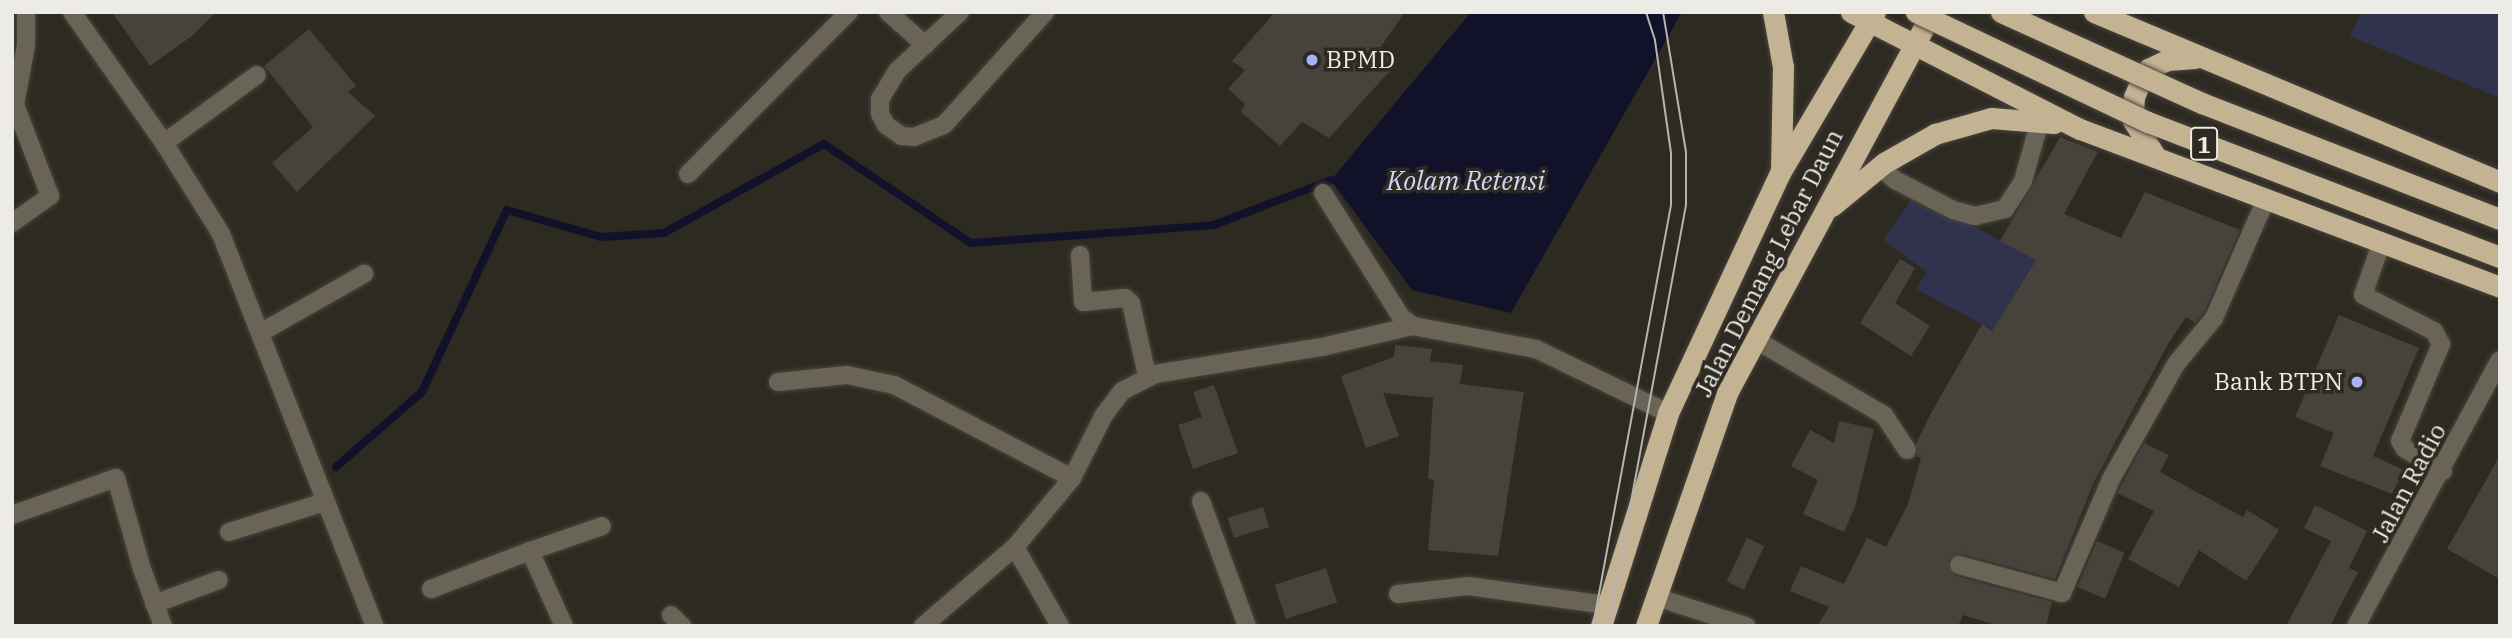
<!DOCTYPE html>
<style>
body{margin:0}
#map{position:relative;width:2512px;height:638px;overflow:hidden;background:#2d2a22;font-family:"IBM Plex Serif",serif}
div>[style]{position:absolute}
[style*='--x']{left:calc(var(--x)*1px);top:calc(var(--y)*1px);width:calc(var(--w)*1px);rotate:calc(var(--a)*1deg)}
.green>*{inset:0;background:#31334e}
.water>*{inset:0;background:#11122a}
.stream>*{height:8px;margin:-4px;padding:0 4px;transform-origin:4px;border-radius:4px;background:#11122a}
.building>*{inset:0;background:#47433c;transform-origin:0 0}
.roads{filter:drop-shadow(0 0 2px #48453d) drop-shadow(0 0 2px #48453d)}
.minor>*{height:18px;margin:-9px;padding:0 9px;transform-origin:9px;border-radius:9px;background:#6a6457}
.highway>*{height:21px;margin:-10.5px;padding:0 10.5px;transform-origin:10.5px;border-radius:10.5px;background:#c4b393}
.tram>*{height:2px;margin:-1px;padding:0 1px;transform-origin:1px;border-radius:1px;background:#b6b4ae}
.bridges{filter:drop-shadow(0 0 2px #48453d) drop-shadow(0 0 2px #48453d)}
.highway-bridge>*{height:21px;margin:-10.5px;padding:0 10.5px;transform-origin:10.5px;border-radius:10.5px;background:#c4b393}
.dots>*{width:19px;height:19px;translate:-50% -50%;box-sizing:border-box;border:4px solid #2d2a22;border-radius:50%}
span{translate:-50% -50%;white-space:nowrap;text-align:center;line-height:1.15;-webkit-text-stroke:7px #2d2a22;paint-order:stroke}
.shield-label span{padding:2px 5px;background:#2d2a22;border:2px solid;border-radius:5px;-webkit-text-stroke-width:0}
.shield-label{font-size:23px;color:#edebe6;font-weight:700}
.poi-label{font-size:24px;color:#edebe6}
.left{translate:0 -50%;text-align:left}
.right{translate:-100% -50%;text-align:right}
.street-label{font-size:24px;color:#edebe6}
.water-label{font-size:26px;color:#d1d5f7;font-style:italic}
.frame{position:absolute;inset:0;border:14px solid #edebe6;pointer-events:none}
</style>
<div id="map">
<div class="green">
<i style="clip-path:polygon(2361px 12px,2500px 12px,2500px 98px,2350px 36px)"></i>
<i style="clip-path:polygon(1914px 196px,2036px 259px,1993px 330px,1916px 289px,1927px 272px,1883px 240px)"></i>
</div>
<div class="water">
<i style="clip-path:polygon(1471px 12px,1682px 12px,1511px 313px,1412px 290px,1331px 180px)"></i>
</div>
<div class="stream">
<i style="--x:336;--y:467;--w:114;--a:-41.1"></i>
<i style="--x:422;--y:392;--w:201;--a:-65"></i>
<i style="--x:507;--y:210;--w:98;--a:16"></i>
<i style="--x:601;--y:237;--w:63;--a:-3.6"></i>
<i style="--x:664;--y:233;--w:183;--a:-29.1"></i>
<i style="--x:824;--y:144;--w:177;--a:34"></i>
<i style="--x:971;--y:243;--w:244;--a:-4.2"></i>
<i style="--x:1214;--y:225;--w:125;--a:-21"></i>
</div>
<div class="building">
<i style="clip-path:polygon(112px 12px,216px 12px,192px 36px,150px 66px)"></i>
<i style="clip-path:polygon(1275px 12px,1405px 12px,1380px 48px,1398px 62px,1329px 138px,1302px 122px,1280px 146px,1241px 112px,1245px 104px,1228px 89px,1245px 70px,1232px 61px)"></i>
<i style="clip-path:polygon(309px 29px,356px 86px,348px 92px,375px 116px,297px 192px,272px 163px,313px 127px,264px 66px)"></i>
<i style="clip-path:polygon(2060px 137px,2098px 152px,2064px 214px,2121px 238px,2145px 192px,2240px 230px,2204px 312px,2195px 323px,2186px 317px,2168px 344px,2094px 482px,2055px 579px,1962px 554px,1948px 561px,1956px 576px,2052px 602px,2046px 626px,1999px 626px,1963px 615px,1958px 626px,1817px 626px,1829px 607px,1790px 591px,1801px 566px,1844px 584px,1867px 538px,1886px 547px,1908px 504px,1921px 458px,1917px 456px,1916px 444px,1931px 413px,1982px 324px,1992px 331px,2036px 260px,2000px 241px)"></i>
<i style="clip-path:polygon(1900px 259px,1915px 268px,1895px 303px,1930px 326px,1911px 356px,1860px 323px)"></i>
<i style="clip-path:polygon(2339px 315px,2419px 348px,2373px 456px,2404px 470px,2392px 494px,2320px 466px,2334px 433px,2295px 417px)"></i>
<i style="clip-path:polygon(1395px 345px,1432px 349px,1430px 361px,1463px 365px,1460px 384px,1524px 392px,1498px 556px,1428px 550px,1434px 480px,1428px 479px,1433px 398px,1383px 393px,1399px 436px,1366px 448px,1341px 376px,1394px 357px)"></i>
<i style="clip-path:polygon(1214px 385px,1238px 453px,1193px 469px,1178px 425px,1202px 417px,1193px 392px)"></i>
<i style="clip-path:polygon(1839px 421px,1874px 429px,1855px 507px,1844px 532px,1803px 514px,1818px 480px,1791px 466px,1810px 430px,1834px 443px)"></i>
<i style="clip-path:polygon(2144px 443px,2169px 455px,2160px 472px,2243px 517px,2247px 510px,2279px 530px,2246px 581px,2199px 550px,2179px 587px,2128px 559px,2154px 511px,2117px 493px)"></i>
<i style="clip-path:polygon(2500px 455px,2500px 579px,2447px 549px)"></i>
<i style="clip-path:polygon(2315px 505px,2367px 531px,2349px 568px,2358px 572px,2330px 626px,2286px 626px,2331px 541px,2304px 528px)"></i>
<i style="left:1263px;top:507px;width:21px;height:37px;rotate:73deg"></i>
<i style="left:1747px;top:538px;width:19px;height:48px;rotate:25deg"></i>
<i style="left:2097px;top:541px;width:30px;height:50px;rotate:23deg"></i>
<i style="left:1326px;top:568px;width:36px;height:54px;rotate:72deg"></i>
</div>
<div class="roads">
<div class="minor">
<i style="--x:72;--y:12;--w:160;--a:54.9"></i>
<i style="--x:164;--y:143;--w:107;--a:57.9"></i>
<i style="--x:221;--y:234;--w:421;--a:68.6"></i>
<i style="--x:888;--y:12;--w:50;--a:41.7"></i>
<i style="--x:960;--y:12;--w:86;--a:136.9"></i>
<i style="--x:897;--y:71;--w:33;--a:121"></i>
<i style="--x:880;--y:99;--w:15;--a:90"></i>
<i style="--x:880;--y:114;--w:13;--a:61"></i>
<i style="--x:886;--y:125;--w:19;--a:35"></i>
<i style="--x:902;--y:136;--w:12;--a:5"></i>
<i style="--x:914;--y:137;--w:32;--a:-22"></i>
<i style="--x:944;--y:125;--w:152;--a:-48.2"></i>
<i style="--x:164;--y:143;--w:115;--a:-36.2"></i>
<i style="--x:1879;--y:166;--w:21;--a:41"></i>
<i style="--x:1895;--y:180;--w:65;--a:27.3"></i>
<i style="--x:1953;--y:210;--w:23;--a:15"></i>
<i style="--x:1975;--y:216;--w:31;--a:-13"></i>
<i style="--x:2005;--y:209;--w:33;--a:-57"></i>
<i style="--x:2023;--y:181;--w:63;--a:-74.4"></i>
<i style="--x:688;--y:174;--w:228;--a:-45.2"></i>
<i style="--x:1323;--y:193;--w:146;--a:57.8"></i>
<i style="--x:1401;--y:317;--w:15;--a:37"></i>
<i style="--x:1413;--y:326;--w:125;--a:10.6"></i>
<i style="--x:1536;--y:349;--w:147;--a:25.9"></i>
<i style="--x:12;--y:223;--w:47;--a:-35.4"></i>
<i style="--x:50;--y:196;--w:97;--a:-111"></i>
<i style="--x:15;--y:105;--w:61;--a:-79.6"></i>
<i style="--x:26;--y:45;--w:33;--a:-90"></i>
<i style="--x:2381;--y:244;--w:54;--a:109.4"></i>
<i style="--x:2363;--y:295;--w:80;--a:26.9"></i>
<i style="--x:2434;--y:331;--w:15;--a:62"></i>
<i style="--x:2441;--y:344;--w:105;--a:112.9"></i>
<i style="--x:2400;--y:441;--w:9;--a:58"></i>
<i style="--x:2405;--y:449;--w:44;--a:30.1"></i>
<i style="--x:1080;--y:255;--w:47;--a:86.3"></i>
<i style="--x:1083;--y:302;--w:42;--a:-5.4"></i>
<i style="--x:1125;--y:298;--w:8;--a:40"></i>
<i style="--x:1131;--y:303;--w:75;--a:77.6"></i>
<i style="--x:260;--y:333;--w:120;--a:-29.6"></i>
<i style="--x:1756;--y:340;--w:148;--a:30.4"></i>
<i style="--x:1884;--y:415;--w:42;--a:56.7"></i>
<i style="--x:778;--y:382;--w:69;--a:-5.8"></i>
<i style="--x:847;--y:375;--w:48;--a:12"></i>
<i style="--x:894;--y:385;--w:201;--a:27.6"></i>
<i style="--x:1201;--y:501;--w:133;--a:69.8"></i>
<i style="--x:12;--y:515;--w:110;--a:-19.6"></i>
<i style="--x:116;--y:478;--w:95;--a:74.1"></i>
<i style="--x:142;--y:569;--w:61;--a:69.8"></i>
<i style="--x:229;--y:532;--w:101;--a:-17.4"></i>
<i style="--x:1015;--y:547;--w:91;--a:60.3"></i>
<i style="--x:530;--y:551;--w:76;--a:-19.1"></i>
<i style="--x:1959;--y:565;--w:107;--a:15.2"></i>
<i style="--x:2062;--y:593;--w:124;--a:-66.7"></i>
<i style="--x:2111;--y:479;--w:132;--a:-60.5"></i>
<i style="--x:2176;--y:364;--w:60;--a:-50.4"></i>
<i style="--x:2214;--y:318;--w:130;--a:-66.4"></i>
<i style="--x:431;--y:589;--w:106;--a:-21"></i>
<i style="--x:530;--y:551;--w:82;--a:65.6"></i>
<i style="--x:1398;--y:594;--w:70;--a:-6.5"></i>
<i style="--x:1468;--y:586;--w:140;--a:7.8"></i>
<i style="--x:1656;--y:597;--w:95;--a:17.9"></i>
<i style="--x:154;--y:604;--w:69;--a:-20.3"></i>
<i style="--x:671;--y:615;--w:16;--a:45"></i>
<i style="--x:923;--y:626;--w:121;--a:-40.7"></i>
<i style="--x:1015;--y:547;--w:89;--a:-50.4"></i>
<i style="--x:1072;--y:478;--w:71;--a:-63.1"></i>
<i style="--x:1104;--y:415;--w:30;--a:-53"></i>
<i style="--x:1122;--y:391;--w:37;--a:-27"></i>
<i style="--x:1155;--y:374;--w:169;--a:-9.2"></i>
<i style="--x:1322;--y:347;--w:93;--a:-13"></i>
<i style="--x:2356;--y:626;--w:302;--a:-61.6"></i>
</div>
<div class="highway">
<i style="--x:1773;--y:12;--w:56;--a:79.7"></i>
<i style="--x:1783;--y:67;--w:101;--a:91.1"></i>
<i style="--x:1851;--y:12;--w:257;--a:27.1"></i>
<i style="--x:2080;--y:129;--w:449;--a:20.6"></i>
<i style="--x:2094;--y:12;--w:440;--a:22.7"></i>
<i style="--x:2154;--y:154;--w:40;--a:-122"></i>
<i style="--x:2133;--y:120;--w:23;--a:-88"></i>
<i style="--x:2134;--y:97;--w:21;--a:-67"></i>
<i style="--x:2142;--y:78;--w:11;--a:-56"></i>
<i style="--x:2148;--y:69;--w:21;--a:-25"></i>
<i style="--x:2167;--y:60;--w:28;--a:-4"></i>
<i style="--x:1832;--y:206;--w:67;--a:-39.6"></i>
<i style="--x:1884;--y:163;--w:59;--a:-29.6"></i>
<i style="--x:1935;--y:134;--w:58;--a:-15.9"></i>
<i style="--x:1991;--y:118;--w:63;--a:4.5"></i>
<i style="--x:1601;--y:626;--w:223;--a:-72.5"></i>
<i style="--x:1668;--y:413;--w:267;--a:-65"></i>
<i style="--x:1781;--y:171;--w:185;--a:-59.4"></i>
<i style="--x:1646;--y:626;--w:249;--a:-70.8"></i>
<i style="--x:1728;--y:391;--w:430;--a:-61.7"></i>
</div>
</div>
<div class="tram">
<i style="--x:1593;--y:626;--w:429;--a:-79.5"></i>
<i style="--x:1671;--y:204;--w:51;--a:-90"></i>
<i style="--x:1671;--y:153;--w:114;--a:-98.1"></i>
<i style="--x:1655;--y:40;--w:29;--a:-108"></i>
<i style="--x:1608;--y:626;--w:428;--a:-79.5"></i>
<i style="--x:1686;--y:205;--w:53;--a:-90"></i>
<i style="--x:1686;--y:152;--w:142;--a:-99.3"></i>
</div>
<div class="bridges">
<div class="highway-bridge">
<i style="--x:1916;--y:12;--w:257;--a:25.4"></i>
<i style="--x:2148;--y:122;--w:377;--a:21"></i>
<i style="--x:2001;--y:12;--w:221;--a:24.4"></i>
<i style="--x:2202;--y:103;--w:320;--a:21.3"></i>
</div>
</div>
<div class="dots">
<i style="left:1312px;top:60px;background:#a9b0fc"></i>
<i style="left:2357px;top:382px;background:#a9b0fc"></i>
</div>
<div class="shield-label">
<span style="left:2204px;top:144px">1</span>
</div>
<div class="poi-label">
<span class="left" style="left:1326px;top:60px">BPMD</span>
<span class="right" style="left:2343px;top:382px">Bank BTPN</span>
</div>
<div class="street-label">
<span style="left:1769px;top:263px;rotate:-63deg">Jalan Demang Lebar Daun</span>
<span style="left:2409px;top:483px;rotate:-62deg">Jalan Radio</span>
</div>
<div class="water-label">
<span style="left:1466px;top:181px">Kolam Retensi</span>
</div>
<div class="frame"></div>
</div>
